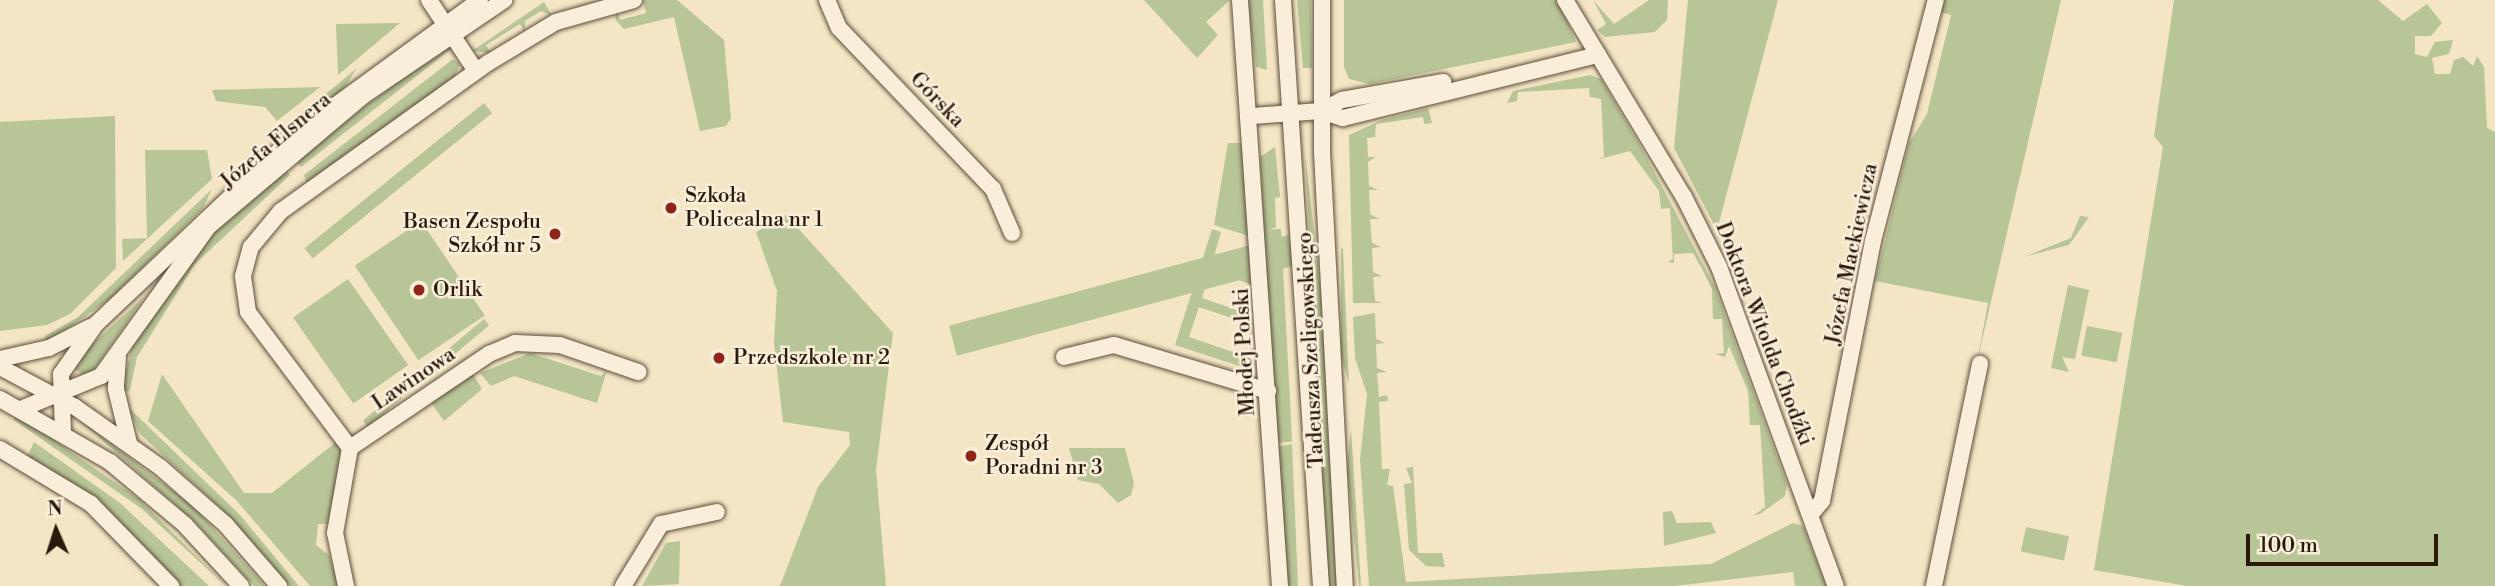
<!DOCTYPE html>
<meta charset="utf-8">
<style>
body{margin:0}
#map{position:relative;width:2495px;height:586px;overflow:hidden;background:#f4e5c4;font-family:"Libre Bodoni",serif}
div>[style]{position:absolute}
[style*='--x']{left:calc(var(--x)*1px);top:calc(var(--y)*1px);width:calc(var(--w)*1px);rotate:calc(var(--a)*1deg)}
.green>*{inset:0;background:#b8c597;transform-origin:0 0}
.roads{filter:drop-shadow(0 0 2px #5c4d3a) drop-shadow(0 0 2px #5c4d3a)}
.minor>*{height:16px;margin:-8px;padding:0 8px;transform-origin:8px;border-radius:8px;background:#f8eed9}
.dots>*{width:19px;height:19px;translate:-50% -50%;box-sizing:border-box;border:4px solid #f8eed9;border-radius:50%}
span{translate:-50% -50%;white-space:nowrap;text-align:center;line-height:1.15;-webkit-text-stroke:5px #f8eed9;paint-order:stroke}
.street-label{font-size:21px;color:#2a1a0c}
.poi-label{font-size:21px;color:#2a1a0c}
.left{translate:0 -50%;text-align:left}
.right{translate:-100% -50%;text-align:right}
.north{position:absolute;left:21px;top:495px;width:70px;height:70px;-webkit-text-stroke:5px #f8eed9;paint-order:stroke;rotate:357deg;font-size:19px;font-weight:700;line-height:28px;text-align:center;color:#2a1a0c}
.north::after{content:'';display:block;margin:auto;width:24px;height:32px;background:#2a1a0c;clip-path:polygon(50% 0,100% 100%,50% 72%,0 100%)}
.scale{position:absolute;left:2246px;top:534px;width:192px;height:32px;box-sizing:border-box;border:4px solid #2a1a0c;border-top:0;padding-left:9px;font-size:21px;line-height:24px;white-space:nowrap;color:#2a1a0c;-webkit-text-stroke:5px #f8eed9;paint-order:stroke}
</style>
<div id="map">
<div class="green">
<i style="clip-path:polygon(643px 0,677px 0,724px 40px,731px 118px,726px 126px,700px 131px,674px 17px,624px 29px,615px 19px,617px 10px,620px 20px,646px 13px)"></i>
<i style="clip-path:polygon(1144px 0,1230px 0,1206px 22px,1218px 35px,1197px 58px)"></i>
<i style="clip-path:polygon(1247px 0,1263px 0,1267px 70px,1256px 67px)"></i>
<i style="clip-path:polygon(1297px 0,1311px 0,1312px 68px,1303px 68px)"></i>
<i style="clip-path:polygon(1344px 0,1558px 0,1576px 42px,1370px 84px,1349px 79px,1344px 67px)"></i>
<i style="clip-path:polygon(1593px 0,1614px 24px,1649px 0,1668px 0,1667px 20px,1655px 32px,1605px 37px,1597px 30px,1606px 24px)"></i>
<i style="clip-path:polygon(1688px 0,1778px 0,1717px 230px,1674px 148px)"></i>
<i style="clip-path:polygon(1944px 0,2061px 0,1977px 362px,1988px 303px,1875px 281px,1909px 143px,1927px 114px,1951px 15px,1941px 12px)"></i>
<i style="clip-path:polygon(2174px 0,2378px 0,2403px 21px,2427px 4px,2442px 23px,2431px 36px,2415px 36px,2415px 54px,2427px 57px,2435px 42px,2453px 40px,2449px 54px,2432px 58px,2435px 74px,2450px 74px,2454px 60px,2463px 57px,2473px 66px,2477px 56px,2484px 67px,2487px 128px,2495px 132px,2495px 586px,2187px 586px,2094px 570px,2163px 147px,2154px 136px)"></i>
<i style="clip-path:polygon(544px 2px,552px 16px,541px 11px,525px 21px,525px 32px,520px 24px,486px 45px,491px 53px,472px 51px)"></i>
<i style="clip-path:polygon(400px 23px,338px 75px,336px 24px)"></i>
<i style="clip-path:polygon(443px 47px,451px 49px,301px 167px,295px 160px)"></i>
<i style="clip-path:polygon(453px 59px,460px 64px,455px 77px,307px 184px,304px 175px)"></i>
<i style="clip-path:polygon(357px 68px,343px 90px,281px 143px,276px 135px)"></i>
<i style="clip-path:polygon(1590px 75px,1601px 79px,1642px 149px,1714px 285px,1787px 484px,1785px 496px,1760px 514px,1754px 515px,1765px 507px,1760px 425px,1750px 425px,1748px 391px,1729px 346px,1725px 357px,1715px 354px,1724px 353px,1722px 319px,1713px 319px,1712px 289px,1701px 267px,1693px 253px,1674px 254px,1674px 263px,1668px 262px,1673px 259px,1670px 208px,1661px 209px,1659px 191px,1630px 151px,1596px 160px,1604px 157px,1601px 99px,1590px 97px,1589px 88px,1518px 92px,1517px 101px,1507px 103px,1513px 91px)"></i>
<i style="clip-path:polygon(320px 87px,277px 121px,265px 107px,216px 101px,212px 90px)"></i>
<i style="left:484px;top:103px;width:13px;height:231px;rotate:51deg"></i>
<i style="clip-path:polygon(1428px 108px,1432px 123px,1424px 124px,1423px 117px,1376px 124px,1375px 137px,1367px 138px,1368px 157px,1376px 157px,1368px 162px,1369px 186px,1378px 190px,1369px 190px,1370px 214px,1379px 219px,1370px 219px,1372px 243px,1381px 247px,1372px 248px,1373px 272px,1382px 276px,1373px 277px,1375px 301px,1384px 303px,1353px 303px,1349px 135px,1382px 120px)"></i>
<i style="clip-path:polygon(115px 116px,116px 268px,70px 314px,47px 325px,0 331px,0 122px)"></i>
<i style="clip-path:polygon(1228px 143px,1247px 143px,1252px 237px,1214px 225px)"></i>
<i style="clip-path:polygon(1275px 147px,1280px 197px,1275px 198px,1276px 227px,1264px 232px,1260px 157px)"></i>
<i style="clip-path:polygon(145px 150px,207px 150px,212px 179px,123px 261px,122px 239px,147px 238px)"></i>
<i style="clip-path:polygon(1305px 153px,1324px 317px,1338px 586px,1328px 586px)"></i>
<i style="clip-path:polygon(284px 167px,290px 175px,195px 264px,137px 357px,130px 390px,121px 394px,132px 347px,199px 245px)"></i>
<i style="clip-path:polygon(212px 189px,203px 208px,110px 299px,45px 344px,45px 336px,78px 317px)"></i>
<i style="clip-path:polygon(786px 215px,893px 333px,876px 470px,886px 586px,780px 586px,818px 487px,850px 445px,849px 432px,783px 422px,774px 343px,777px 291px,756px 232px)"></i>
<i style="clip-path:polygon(2080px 216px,2089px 217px,2069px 245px,2024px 257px,2071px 238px)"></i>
<i style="left:421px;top:221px;width:114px;height:80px;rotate:56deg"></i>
<i style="clip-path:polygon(1212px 229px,1221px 232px,1213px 260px,1252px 274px,1253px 285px,1210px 270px,1202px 298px,1251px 315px,1252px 325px,1199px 307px,1189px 337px,1248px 357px,1245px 368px,1175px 345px)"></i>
<i style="left:1281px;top:229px;width:213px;height:19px;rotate:87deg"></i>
<i style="left:1288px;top:235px;width:31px;height:351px;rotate:75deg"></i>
<i style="clip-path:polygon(1341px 248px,1343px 249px,1349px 384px,1341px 356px)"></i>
<i style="left:348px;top:279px;width:105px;height:67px;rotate:55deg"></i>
<i style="clip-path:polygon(2068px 285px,2089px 290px,2075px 359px,2062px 357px,2069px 372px,2051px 368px)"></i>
<i style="clip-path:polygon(145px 296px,88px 378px,72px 367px,78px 357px)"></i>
<i style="clip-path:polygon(1375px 313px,1376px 339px,1385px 343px,1376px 344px,1377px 368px,1387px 372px,1377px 373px,1379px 397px,1387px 395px,1388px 401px,1379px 402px,1382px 469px,1390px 469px,1387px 485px,1393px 486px,1406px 582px,1711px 564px,1793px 523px,1803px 526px,1826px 586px,1795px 586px,1793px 572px,1675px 586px,1369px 586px,1360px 459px,1367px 394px,1355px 358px,1353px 317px)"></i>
<i style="left:484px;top:319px;width:8px;height:158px;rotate:50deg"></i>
<i style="left:2087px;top:326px;width:36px;height:30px;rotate:11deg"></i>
<i style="clip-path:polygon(530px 353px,601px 376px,607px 370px,597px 403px,514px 376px,491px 386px,480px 373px)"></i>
<i style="clip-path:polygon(471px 371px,482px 389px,444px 421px,429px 400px)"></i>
<i style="clip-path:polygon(162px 374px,244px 493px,272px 493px,336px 442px,344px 457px,329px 524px,318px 524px,316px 545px,329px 555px,339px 586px,310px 586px,237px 501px,148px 421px)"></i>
<i style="clip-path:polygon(128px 407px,240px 515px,299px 586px,290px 586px,228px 515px,140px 434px)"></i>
<i style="clip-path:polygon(16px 414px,139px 499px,226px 586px,142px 509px,14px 420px)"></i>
<i style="clip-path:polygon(77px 418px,193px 506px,265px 586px,254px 586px,194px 521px)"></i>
<i style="clip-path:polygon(1351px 429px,1361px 585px,1359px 586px,1347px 468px)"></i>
<i style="clip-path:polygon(34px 442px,120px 503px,209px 586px,179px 586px,78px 487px,27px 457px)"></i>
<i style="clip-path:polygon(1292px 444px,1298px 586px,1285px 586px,1277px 447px)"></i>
<i style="clip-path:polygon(1069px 448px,1125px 448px,1134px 483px,1131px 495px,1118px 503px,1099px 484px,1078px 480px)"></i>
<i style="clip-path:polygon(1413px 467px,1418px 553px,1442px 553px,1445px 567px,1426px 566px,1409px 550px,1404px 484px,1412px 483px,1406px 468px)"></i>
<i style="clip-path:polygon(1672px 511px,1677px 523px,1711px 522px,1716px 533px,1664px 546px,1663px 512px)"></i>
<i style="left:2026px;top:527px;width:44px;height:25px;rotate:12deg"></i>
<i style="clip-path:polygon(680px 541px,679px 584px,642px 586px,666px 543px)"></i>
</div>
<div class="roads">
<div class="minor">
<i style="--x:429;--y:0;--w:85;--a:56.5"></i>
<i style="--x:827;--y:0;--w:30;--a:67"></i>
<i style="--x:839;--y:28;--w:223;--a:46.3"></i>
<i style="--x:993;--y:189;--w:48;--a:66.6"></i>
<i style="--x:1240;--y:0;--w:587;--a:86.1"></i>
<i style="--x:1283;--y:0;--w:587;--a:86.29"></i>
<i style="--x:1322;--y:0;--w:152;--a:90"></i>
<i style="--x:1322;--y:152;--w:435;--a:87"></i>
<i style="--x:1565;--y:0;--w:230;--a:58.9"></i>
<i style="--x:1684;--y:197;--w:78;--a:63.4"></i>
<i style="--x:1719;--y:267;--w:340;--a:69.9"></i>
<i style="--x:1321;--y:111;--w:23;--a:18"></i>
<i style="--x:1343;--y:118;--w:263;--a:-13.9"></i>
<i style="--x:1321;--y:111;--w:24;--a:-28"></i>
<i style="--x:1342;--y:100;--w:103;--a:-10.1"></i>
<i style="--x:1252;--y:116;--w:69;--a:-4.1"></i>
<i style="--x:118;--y:357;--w:32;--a:94"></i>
<i style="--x:116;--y:389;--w:56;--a:76.5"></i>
<i style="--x:1064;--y:357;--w:51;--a:-13.5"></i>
<i style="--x:1114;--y:345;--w:161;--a:16.6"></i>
<i style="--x:0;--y:359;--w:50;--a:-12.7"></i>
<i style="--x:49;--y:348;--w:46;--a:-27.1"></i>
<i style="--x:0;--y:367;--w:85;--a:28.1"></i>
<i style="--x:75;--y:407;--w:104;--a:35.2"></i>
<i style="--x:160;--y:467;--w:88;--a:41.3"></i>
<i style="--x:226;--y:525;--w:81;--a:49"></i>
<i style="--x:0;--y:399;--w:127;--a:29.8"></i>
<i style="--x:110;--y:462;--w:98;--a:40"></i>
<i style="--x:185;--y:525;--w:83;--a:47.4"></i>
<i style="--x:21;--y:409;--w:87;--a:-22.4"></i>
<i style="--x:101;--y:376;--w:183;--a:-54.3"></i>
<i style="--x:208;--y:227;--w:203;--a:-40.2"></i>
<i style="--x:363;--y:96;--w:171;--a:-34.2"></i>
<i style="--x:63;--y:432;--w:58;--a:-92"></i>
<i style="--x:61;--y:374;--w:61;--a:-55"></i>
<i style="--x:96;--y:324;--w:279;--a:-43.4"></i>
<i style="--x:299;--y:132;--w:224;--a:-36.1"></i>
<i style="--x:350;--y:448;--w:170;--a:-126.9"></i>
<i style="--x:248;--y:312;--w:36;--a:-98"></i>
<i style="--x:243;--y:276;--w:30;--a:-75"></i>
<i style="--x:251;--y:247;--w:47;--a:-50.2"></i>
<i style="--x:281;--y:211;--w:254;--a:-35.6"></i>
<i style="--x:488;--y:63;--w:79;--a:-31.1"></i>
<i style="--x:556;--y:22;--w:81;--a:-15.8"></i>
<i style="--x:0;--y:449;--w:106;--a:31.1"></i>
<i style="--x:91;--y:504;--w:115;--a:45.7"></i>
<i style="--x:1811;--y:514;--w:17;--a:-50"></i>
<i style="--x:1822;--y:501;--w:265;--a:-78.9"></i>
<i style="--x:1873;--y:241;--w:249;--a:-75.4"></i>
<i style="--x:346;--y:586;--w:54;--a:-101.7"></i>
<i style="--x:335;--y:533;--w:86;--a:-80"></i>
<i style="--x:350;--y:448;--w:168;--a:-34.1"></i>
<i style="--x:489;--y:354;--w:28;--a:-23"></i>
<i style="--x:515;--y:343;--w:45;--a:2.5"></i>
<i style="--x:560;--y:345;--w:83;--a:19.1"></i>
<i style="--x:623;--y:586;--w:73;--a:-58.5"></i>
<i style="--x:661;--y:524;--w:57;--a:-12.1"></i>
<i style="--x:1934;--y:586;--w:227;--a:-78.3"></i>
</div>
</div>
<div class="dots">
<i style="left:671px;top:208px;background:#8f2418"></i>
<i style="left:555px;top:234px;background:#8f2418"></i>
<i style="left:419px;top:290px;background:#8f2418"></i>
<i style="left:719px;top:358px;background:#8f2418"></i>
<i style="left:971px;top:456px;background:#8f2418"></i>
</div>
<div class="street-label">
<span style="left:937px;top:100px;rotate:46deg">Górska</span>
<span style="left:276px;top:141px;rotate:-40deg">Józefa Elsnera</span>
<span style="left:1852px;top:254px;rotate:-78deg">Józefa Mackiewicza</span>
<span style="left:1764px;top:334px;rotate:69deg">Doktora Witolda Chodźki</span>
<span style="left:1311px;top:350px;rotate:-93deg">Tadeusza Szeligowskiego</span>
<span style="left:1245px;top:352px;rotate:-93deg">Młodej Polski</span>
<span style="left:414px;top:379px;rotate:-34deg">Lawinowa</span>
</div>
<div class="poi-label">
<span class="left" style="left:685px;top:208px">Szkoła<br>Policealna nr 1</span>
<span class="right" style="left:541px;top:234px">Basen Zespołu<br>Szkół nr 5</span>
<span class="left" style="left:433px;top:290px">Orlik</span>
<span class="left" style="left:733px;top:358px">Przedszkole nr 2</span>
<span class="left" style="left:985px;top:456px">Zespół<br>Poradni nr 3</span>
</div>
<div class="north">N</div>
<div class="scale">100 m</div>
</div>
